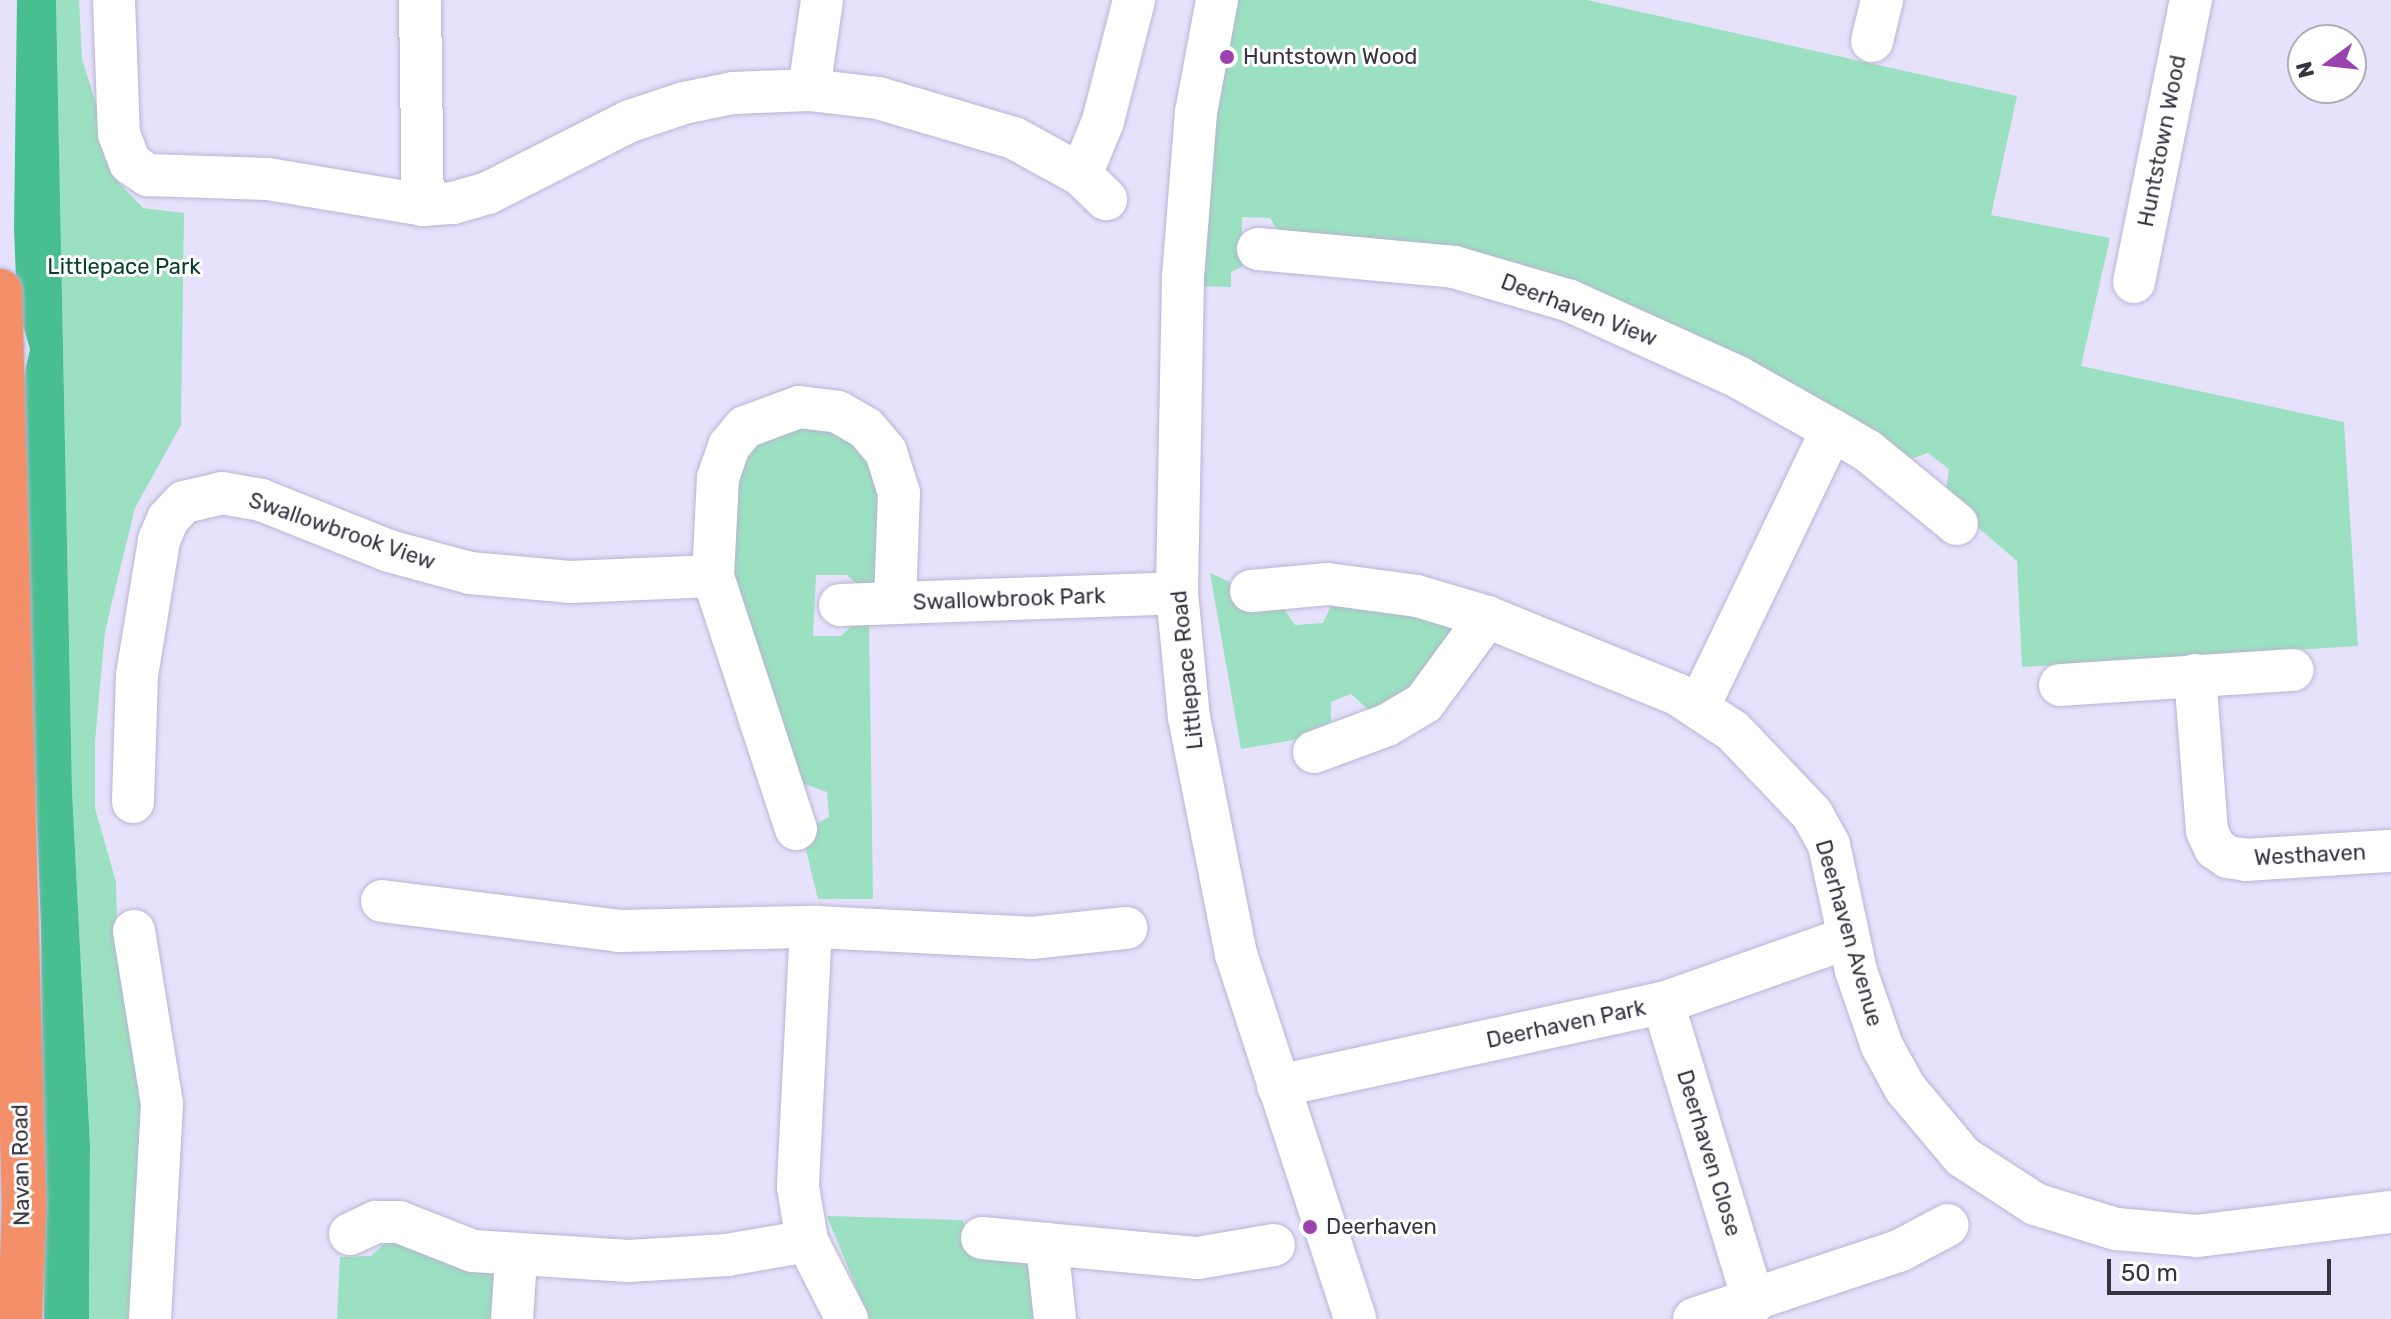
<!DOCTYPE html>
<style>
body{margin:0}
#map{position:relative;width:2391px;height:1319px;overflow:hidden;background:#e6e2fc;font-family:Rubik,sans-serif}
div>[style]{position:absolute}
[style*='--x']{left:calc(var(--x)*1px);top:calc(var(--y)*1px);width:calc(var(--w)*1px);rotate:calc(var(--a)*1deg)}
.green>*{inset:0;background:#9be0c0}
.forest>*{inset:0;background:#48bf90}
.roads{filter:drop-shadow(0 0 2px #b9b4d4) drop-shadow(0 0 2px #b9b4d4)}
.minor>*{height:42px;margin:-21px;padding:0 21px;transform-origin:21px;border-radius:21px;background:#fff}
.highway>*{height:44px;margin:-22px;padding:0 22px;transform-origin:22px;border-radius:22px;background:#f49069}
.dots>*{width:22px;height:22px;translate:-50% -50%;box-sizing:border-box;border:4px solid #fff;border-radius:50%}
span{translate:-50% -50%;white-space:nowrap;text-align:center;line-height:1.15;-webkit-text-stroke:6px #fff;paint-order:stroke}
.poi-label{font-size:22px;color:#373441}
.left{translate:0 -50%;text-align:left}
.street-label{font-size:22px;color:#373441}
.park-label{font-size:22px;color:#083c2a}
.north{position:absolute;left:2287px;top:24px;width:80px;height:80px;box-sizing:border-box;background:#fff;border:2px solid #afaeb3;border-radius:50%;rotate:255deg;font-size:22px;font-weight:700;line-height:32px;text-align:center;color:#373441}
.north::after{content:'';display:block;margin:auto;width:28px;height:36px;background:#9c42ae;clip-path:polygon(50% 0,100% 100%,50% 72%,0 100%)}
.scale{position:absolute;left:2107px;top:1259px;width:224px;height:36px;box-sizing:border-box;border:4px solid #373441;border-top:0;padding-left:10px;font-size:24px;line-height:28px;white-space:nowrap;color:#373441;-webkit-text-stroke:6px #fff;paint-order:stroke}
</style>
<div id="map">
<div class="green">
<i style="clip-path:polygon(56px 0,79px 0,82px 59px,100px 116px,104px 157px,120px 184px,143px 208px,184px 213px,181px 425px,135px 508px,105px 631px,95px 742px,95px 808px,116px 882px,117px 931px,146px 1049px,135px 1319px,89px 1319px,90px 1145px,72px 790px)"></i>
<i style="clip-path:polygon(1232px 0,1587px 0,2017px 96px,1991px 215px,2110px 238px,2081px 366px,2344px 422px,2358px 646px,2022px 667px,2017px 561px,1952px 505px,1946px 491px,1949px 469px,1928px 453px,1908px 460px,1814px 398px,1278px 231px,1270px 218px,1242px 217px,1242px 267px,1231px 272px,1231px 287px,1199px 286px,1203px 211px)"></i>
<i style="clip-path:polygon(801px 420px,859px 439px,883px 507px,876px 583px,860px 587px,847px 575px,816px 575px,813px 636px,841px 636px,852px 625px,869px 622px,873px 899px,818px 899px,805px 846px,811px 826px,829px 817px,827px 792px,799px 782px,739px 621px,727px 532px,744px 448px)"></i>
<i style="clip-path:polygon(1210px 573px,1230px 582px,1237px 607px,1281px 605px,1295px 625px,1323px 623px,1336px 595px,1452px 627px,1450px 646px,1420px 688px,1372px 713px,1351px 694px,1331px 702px,1331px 721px,1317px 736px,1241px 749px)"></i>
<i style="clip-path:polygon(827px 1216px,962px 1220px,979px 1253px,1030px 1262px,1040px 1319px,869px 1319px)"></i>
<i style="clip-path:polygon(390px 1238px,502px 1272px,504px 1319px,337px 1319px,340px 1257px,371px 1256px)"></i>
</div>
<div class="forest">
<i style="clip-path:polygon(17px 0,56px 0,72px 790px,90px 1145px,89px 1319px,44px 1319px,41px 927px,19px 399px,30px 349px,17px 305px,14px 228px)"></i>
</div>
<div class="roads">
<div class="minor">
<i style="--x:114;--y:0;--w:134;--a:87.9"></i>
<i style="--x:119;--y:134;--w:31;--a:69"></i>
<i style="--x:130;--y:163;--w:22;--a:34"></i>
<i style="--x:148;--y:175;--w:120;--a:1.9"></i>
<i style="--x:268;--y:179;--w:157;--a:9.5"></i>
<i style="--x:423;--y:205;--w:30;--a:-4"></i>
<i style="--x:453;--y:203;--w:36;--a:-16"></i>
<i style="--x:488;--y:193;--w:159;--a:-26.9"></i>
<i style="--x:630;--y:121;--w:57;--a:-18.4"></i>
<i style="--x:684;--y:103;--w:50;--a:-11.5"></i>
<i style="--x:733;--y:93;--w:76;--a:-2.3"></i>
<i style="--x:809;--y:90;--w:69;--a:6.6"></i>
<i style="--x:878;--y:98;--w:142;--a:16.4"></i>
<i style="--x:1014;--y:138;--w:77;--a:28.9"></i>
<i style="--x:1081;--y:175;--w:35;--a:44"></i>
<i style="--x:420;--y:0;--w:205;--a:89.2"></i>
<i style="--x:1217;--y:0;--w:114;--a:100.6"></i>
<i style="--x:1196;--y:112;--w:166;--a:94.5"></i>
<i style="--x:1183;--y:277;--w:316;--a:91.1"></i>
<i style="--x:1177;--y:593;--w:125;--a:84.5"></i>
<i style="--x:1189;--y:717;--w:242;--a:78.8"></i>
<i style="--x:1236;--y:954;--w:384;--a:71.9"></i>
<i style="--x:1872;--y:41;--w:42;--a:-76.3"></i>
<i style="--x:809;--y:90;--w:91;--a:-81.8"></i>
<i style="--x:1081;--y:175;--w:58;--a:-67.8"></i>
<i style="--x:1103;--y:121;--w:125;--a:-75.6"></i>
<i style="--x:1258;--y:249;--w:197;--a:5.2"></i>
<i style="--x:1454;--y:267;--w:121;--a:16.3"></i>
<i style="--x:1570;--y:301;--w:184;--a:24.3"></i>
<i style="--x:1738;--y:377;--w:108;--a:29.4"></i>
<i style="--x:1832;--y:430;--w:42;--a:30.3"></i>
<i style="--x:1868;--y:451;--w:115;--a:39.4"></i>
<i style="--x:2134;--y:282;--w:288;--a:-78.6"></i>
<i style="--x:1251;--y:591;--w:77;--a:-5.2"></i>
<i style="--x:1328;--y:584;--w:90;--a:7.7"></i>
<i style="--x:1417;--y:596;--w:73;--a:16.7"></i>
<i style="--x:1487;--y:617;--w:205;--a:22.1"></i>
<i style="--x:1677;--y:694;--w:67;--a:33.5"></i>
<i style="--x:1733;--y:731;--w:115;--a:46.4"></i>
<i style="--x:1812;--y:814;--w:35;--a:61"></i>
<i style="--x:1829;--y:845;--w:129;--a:77.9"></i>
<i style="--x:1856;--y:971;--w:79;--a:70.9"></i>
<i style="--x:1882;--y:1046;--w:48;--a:61.3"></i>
<i style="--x:1905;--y:1088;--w:90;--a:50"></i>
<i style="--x:1963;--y:1157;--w:86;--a:33.1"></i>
<i style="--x:2035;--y:1204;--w:85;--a:17.2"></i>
<i style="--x:2116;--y:1229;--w:81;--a:4.9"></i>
<i style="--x:2197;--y:1236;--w:195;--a:-7.1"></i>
<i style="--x:840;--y:605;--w:337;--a:-2"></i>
<i style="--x:2195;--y:675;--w:156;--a:85.6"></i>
<i style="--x:2207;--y:831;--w:19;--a:65"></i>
<i style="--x:2215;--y:848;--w:16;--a:35"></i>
<i style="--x:2228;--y:857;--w:18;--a:9"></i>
<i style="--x:2246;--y:860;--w:145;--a:-3.6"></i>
<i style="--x:2060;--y:685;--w:233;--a:-3.7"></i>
<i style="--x:1699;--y:706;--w:306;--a:-64.3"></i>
<i style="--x:1314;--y:752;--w:78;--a:-20.3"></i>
<i style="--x:1387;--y:725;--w:43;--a:-30.7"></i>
<i style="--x:1424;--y:703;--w:107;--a:-53.8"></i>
<i style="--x:133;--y:802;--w:127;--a:-88.2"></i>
<i style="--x:137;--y:675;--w:137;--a:-80.7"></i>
<i style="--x:159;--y:540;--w:23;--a:-67"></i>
<i style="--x:168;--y:519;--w:23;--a:-47"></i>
<i style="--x:184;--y:502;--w:39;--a:-13"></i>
<i style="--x:222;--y:493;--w:40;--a:10"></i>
<i style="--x:261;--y:500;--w:138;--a:21.7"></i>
<i style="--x:389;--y:551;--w:84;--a:15.2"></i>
<i style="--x:470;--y:573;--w:100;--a:5.1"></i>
<i style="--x:570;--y:582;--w:143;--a:-2.4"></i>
<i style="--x:796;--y:829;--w:266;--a:-108.2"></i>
<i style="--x:713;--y:576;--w:98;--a:-87.1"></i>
<i style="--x:718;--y:478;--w:34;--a:-71"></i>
<i style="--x:729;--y:446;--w:25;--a:-50"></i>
<i style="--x:745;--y:427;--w:58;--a:-20.3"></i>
<i style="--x:799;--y:407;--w:39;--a:7"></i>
<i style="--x:838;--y:412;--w:32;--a:30"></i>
<i style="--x:866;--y:428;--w:31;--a:50"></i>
<i style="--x:886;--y:452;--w:43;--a:72.4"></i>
<i style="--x:899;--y:493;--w:110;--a:92.1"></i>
<i style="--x:382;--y:901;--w:239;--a:7.2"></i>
<i style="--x:619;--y:931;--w:198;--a:-1.2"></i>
<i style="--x:817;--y:927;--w:214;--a:2.9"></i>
<i style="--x:1031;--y:938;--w:96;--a:-6"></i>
<i style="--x:811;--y:927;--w:260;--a:92.9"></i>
<i style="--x:798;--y:1187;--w:55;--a:80.5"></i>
<i style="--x:807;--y:1241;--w:88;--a:62.9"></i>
<i style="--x:134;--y:931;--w:175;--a:80.8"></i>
<i style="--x:162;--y:1104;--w:215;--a:93.2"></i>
<i style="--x:1663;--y:1003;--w:313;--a:73.1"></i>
<i style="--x:1278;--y:1086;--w:394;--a:-12.2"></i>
<i style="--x:1663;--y:1003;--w:196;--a:-19.4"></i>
<i style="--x:350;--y:1234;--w:29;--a:-25"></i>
<i style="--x:376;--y:1222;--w:23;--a:0"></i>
<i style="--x:399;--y:1222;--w:79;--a:21.4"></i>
<i style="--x:473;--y:1251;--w:156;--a:3.7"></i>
<i style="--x:629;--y:1261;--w:98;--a:-3.5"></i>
<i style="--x:727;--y:1255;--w:81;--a:-9.9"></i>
<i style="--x:982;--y:1238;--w:217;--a:5.3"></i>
<i style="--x:1198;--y:1258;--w:77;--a:-9.7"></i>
<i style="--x:1047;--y:1244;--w:75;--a:83.9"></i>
<i style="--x:512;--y:1319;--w:61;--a:-86.2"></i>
<i style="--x:1694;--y:1319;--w:216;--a:-18.4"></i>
<i style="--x:1899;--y:1251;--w:55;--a:-28"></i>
</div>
<div class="highway">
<i style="--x:0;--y:291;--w:914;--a:88.5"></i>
<i style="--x:24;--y:1205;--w:114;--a:92"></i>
</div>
</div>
<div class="dots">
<i style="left:1227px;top:57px;background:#9c42ae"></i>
<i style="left:1310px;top:1227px;background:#9c42ae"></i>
</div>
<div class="poi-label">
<span class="left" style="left:1243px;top:57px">Huntstown Wood</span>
<span class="left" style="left:1326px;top:1227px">Deerhaven</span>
</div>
<div class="street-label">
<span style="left:2162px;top:141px;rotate:-79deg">Huntstown Wood</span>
<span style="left:1579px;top:310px;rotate:21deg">Deerhaven View</span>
<span style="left:342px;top:531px;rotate:19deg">Swallowbrook View</span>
<span style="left:1009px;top:599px;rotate:-2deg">Swallowbrook Park</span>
<span style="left:1187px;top:670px;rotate:-96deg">Littlepace Road</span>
<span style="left:2310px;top:855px;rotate:-3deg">Westhaven</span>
<span style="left:1849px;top:933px;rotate:74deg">Deerhaven Avenue</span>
<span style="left:1566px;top:1024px;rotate:-12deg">Deerhaven Park</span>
<span style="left:1709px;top:1153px;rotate:73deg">Deerhaven Close</span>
<span style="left:21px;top:1165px;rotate:-91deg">Navan Road</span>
</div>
<div class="park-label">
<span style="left:124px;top:267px">Littlepace Park</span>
</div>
<div class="north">N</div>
<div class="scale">50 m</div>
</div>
